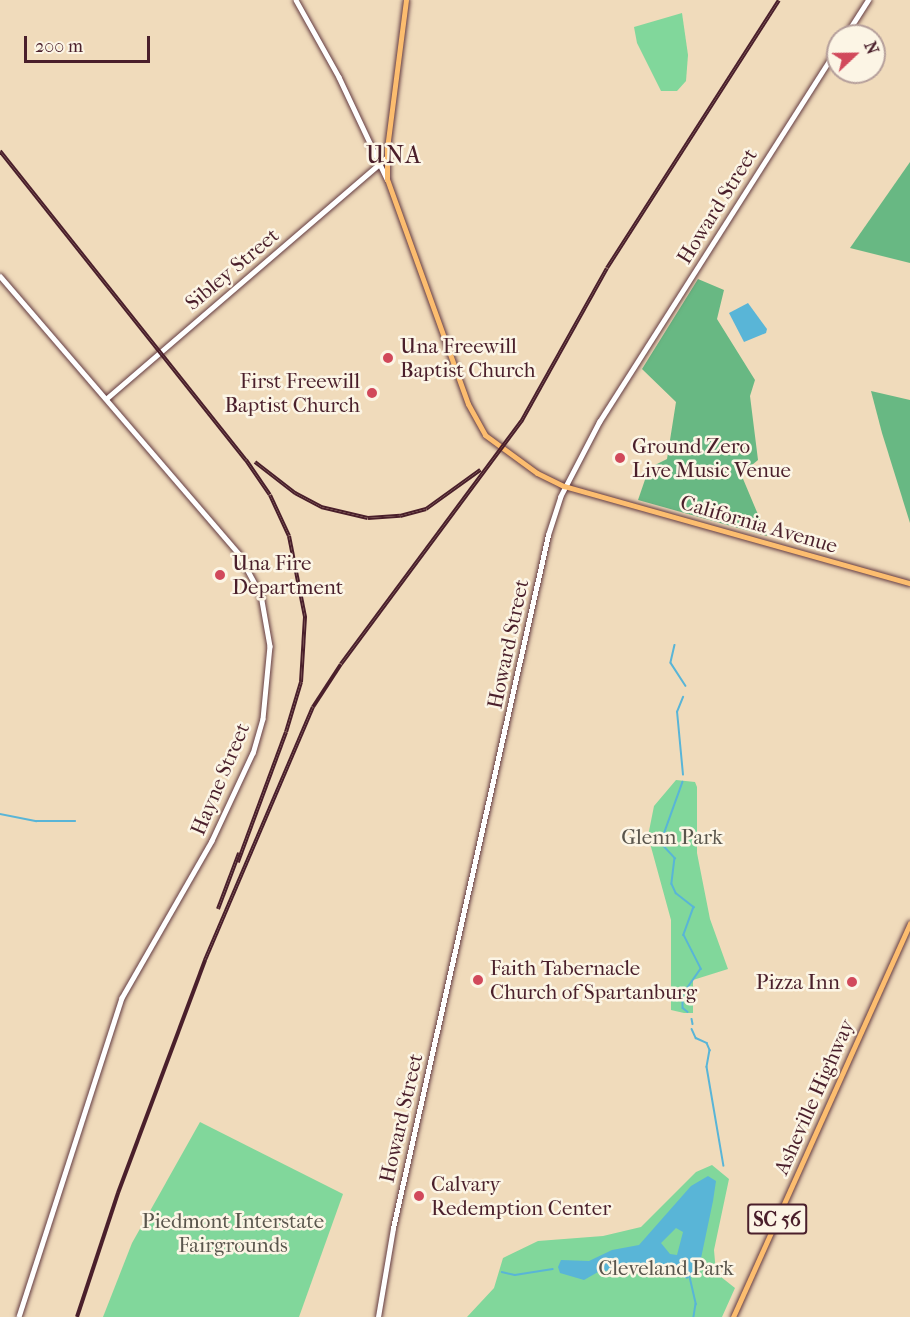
<!DOCTYPE html>
<style>
body{margin:0}
#map{position:relative;width:910px;height:1317px;overflow:hidden;background:#f0dbbb;font-family:"IM FELL French Canon",serif}
div>[style]{position:absolute}
[style*='--x']{left:calc(var(--x)*1px);top:calc(var(--y)*1px);width:calc(var(--w)*1px);rotate:calc(var(--a)*1deg)}
.green>*{inset:0;background:#81d79b}
.forest>*{inset:0;background:#68b883}
.water>*{inset:0;background:#59b5d7}
.stream>*{height:1.5px;margin:-0.75px;padding:0 0.75px;transform-origin:0.75px;border-radius:0.75px;background:#59b5d7}
.roads{filter:drop-shadow(0 0 2px #633b41) drop-shadow(0 0 2px #633b41)}
.minor>*{height:4.5px;margin:-2.25px;padding:0 2.25px;transform-origin:2.25px;border-radius:2.25px;background:#fff}
.major>*{height:5px;margin:-2.5px;padding:0 2.5px;transform-origin:2.5px;border-radius:2.5px;background:#fcbd6f}
.rail>*{height:4px;margin-top:-2px;transform-origin:0;background:repeating-linear-gradient(90deg,#fcf5e5 0 4.5px,#4a1f2b 0 9px);box-sizing:border-box;border-block:2px solid #4a1f2b}
.dots>*{width:16px;height:16px;translate:-50% -50%;box-sizing:border-box;border:3px solid #fcf5e5;border-radius:50%}
span{translate:-50% -50%;white-space:nowrap;text-align:center;line-height:1.15;-webkit-text-stroke:5px #fcf5e5;paint-order:stroke}
.shield-label span{padding:2px 4px;background:#fcf5e5;border:2px solid;border-radius:4px;-webkit-text-stroke-width:0}
.shield-label{font-size:20px;color:#4a1f2b;font-weight:700}
.street-label{font-size:21px;color:#4a1f2b}
.poi-label{font-size:21px;color:#4a1f2b}
.left{translate:0 -50%;text-align:left}
.right{translate:-100% -50%;text-align:right}
.park-label{font-size:21px;color:#5a564d}
.quarter-label{font-size:24px;color:#4a1f2b;letter-spacing:1.5px}
.north{position:absolute;left:826px;top:24px;width:60px;height:60px;box-sizing:border-box;background:#fcf5e5;border:2px solid #b59f9b;border-radius:50%;rotate:68deg;font-size:16px;font-weight:700;line-height:24px;text-align:center;color:#4a1f2b}
.north::after{content:'';display:block;margin:auto;width:21px;height:27px;background:#d1495b;clip-path:polygon(50% 0,100% 100%,50% 72%,0 100%)}
.scale{position:absolute;left:24px;top:36px;width:126px;height:27px;box-sizing:border-box;border:3px solid #4a1f2b;border-top:0;padding-left:8px;font-size:18px;line-height:21px;white-space:nowrap;color:#4a1f2b;-webkit-text-stroke:4px #fcf5e5;paint-order:stroke}
</style>
<div id="map">
<div class="green">
<i style="clip-path:polygon(682px 13px,688px 55px,686px 81px,677px 91px,661px 91px,637px 43px,634px 27px)"></i>
<i style="clip-path:polygon(676px 780px,695px 782px,697px 787px,697px 853px,710px 919px,728px 969px,693px 980px,693px 1013px,684px 1013px,671px 1010px,671px 920px,648px 836px,654px 806px)"></i>
<i style="clip-path:polygon(200px 1122px,343px 1194px,299px 1317px,103px 1317px,132px 1243px)"></i>
<i style="clip-path:polygon(712px 1165px,729px 1179px,714px 1250px,716px 1273px,735px 1288px,722px 1317px,467px 1317px,494px 1288px,503px 1258px,538px 1241px,603px 1236px,641px 1227px,696px 1172px)"></i>
</div>
<div class="forest">
<i style="clip-path:polygon(910px 162px,910px 263px,850px 248px)"></i>
<i style="clip-path:polygon(698px 279px,724px 290px,717px 319px,755px 380px,750px 396px,758px 460px,741px 474px,767px 536px,638px 500px,649px 468px,667px 459px,676px 402px,642px 369px)"></i>
<i style="clip-path:polygon(871px 391px,910px 400px,910px 523px,882px 433px)"></i>
</div>
<div class="water">
<i style="clip-path:polygon(748px 303px,767px 329px,766px 333px,744px 342px,729px 313px)"></i>
<i style="clip-path:polygon(evenodd,708px 1176px,716px 1181px,713px 1201px,700px 1263px,692px 1275px,687px 1279px,677px 1272px,664px 1275px,652px 1264px,598px 1272px,584px 1280px,560px 1273px,558px 1267px,561px 1260px,589px 1261px,612px 1250px,639px 1245px,691px 1186px,708px 1176px,676px 1228px,683px 1232px,677px 1255px,670px 1254px,661px 1243px,676px 1228px)"></i>
</div>
<div class="stream">
<i style="--x:675;--y:645;--w:18;--a:103"></i>
<i style="--x:671;--y:663;--w:27;--a:57"></i>
<i style="--x:683;--y:775;--w:63;--a:-95.4"></i>
<i style="--x:677;--y:712;--w:16;--a:-68"></i>
<i style="--x:683;--y:782;--w:65;--a:109.8"></i>
<i style="--x:661;--y:843;--w:21;--a:47"></i>
<i style="--x:675;--y:858;--w:26;--a:97"></i>
<i style="--x:672;--y:884;--w:10;--a:66"></i>
<i style="--x:676;--y:893;--w:23;--a:38"></i>
<i style="--x:694;--y:907;--w:30;--a:110"></i>
<i style="--x:684;--y:935;--w:38;--a:63"></i>
<i style="--x:701;--y:969;--w:32;--a:125"></i>
<i style="--x:683;--y:995;--w:13;--a:90"></i>
<i style="--x:683;--y:1008;--w:6;--a:39"></i>
<i style="--x:0;--y:814;--w:37;--a:11"></i>
<i style="--x:36;--y:821;--w:39;--a:0"></i>
<i style="--x:692;--y:1019;--w:5;--a:79"></i>
<i style="--x:692;--y:1029;--w:10;--a:66"></i>
<i style="--x:696;--y:1038;--w:12;--a:24"></i>
<i style="--x:707;--y:1043;--w:8;--a:67"></i>
<i style="--x:710;--y:1050;--w:17;--a:100"></i>
<i style="--x:707;--y:1067;--w:100;--a:80.3"></i>
<i style="--x:502;--y:1272;--w:13;--a:13"></i>
<i style="--x:515;--y:1275;--w:38;--a:-9"></i>
<i style="--x:690;--y:1277;--w:28;--a:77"></i>
<i style="--x:696;--y:1304;--w:13;--a:99"></i>
</div>
<div class="roads">
<div class="minor">
<i style="--x:296;--y:0;--w:88;--a:60.8"></i>
<i style="--x:339;--y:77;--w:113;--a:64.8"></i>
<i style="--x:845;--y:36;--w:43;--a:-57.4"></i>
<i style="--x:0;--y:276;--w:367;--a:49.3"></i>
<i style="--x:239;--y:554;--w:47;--a:61.8"></i>
<i style="--x:261;--y:595;--w:52;--a:80"></i>
<i style="--x:270;--y:646;--w:73;--a:95.5"></i>
<i style="--x:263;--y:719;--w:35;--a:106"></i>
<i style="--x:253;--y:753;--w:97;--a:115"></i>
<i style="--x:212;--y:841;--w:181;--a:119.8"></i>
<i style="--x:122;--y:998;--w:334;--a:107.9"></i>
<i style="--x:106;--y:399;--w:369;--a:-40.7"></i>
<i style="--x:378;--y:1317;--w:90;--a:-80.4"></i>
<i style="--x:393;--y:1228;--w:710;--a:-77.39"></i>
<i style="--x:548;--y:535;--w:40;--a:-72"></i>
<i style="--x:560;--y:497;--w:85;--a:-62.5"></i>
<i style="--x:599;--y:422;--w:445;--a:-57.5"></i>
</div>
<div class="major">
<i style="--x:406;--y:0;--w:150;--a:97.3"></i>
<i style="--x:387;--y:149;--w:30;--a:90"></i>
<i style="--x:387;--y:179;--w:239;--a:70.2"></i>
<i style="--x:468;--y:404;--w:35;--a:61"></i>
<i style="--x:485;--y:435;--w:64;--a:36.2"></i>
<i style="--x:537;--y:473;--w:30;--a:26"></i>
<i style="--x:564;--y:486;--w:359;--a:15.7"></i>
<i style="--x:733;--y:1317;--w:432;--a:-65.8"></i>
</div>
</div>
<div class="rail">
<i style="--x:0;--y:151;--w:395;--a:51.5"></i>
<i style="--x:246;--y:460;--w:42;--a:55.6"></i>
<i style="--x:270;--y:495;--w:45;--a:65.1"></i>
<i style="--x:289;--y:536;--w:83;--a:78.8"></i>
<i style="--x:305;--y:617;--w:65;--a:93.5"></i>
<i style="--x:301;--y:682;--w:52;--a:106.7"></i>
<i style="--x:286;--y:732;--w:139;--a:110.3"></i>
<i style="--x:255;--y:462;--w:51;--a:37.8"></i>
<i style="--x:295;--y:493;--w:30;--a:28"></i>
<i style="--x:321;--y:507;--w:48;--a:13.2"></i>
<i style="--x:368;--y:518;--w:32;--a:-4"></i>
<i style="--x:400;--y:516;--w:27;--a:-15"></i>
<i style="--x:426;--y:509;--w:67;--a:-35.8"></i>
<i style="--x:218;--y:909;--w:60;--a:-69.4"></i>
<i style="--x:77;--y:1317;--w:131;--a:-71.7"></i>
<i style="--x:118;--y:1193;--w:249;--a:-69.5"></i>
<i style="--x:205;--y:960;--w:275;--a:-66.9"></i>
<i style="--x:313;--y:707;--w:51;--a:-56.9"></i>
<i style="--x:341;--y:664;--w:302;--a:-53.4"></i>
<i style="--x:521;--y:422;--w:176;--a:-60.8"></i>
<i style="--x:607;--y:268;--w:318;--a:-57.3"></i>
</div>
<div class="dots">
<i style="left:388px;top:358px;background:#d1495b"></i>
<i style="left:372px;top:393px;background:#d1495b"></i>
<i style="left:620px;top:458px;background:#d1495b"></i>
<i style="left:220px;top:575px;background:#d1495b"></i>
<i style="left:478px;top:980px;background:#d1495b"></i>
<i style="left:852px;top:982px;background:#d1495b"></i>
<i style="left:419px;top:1196px;background:#d1495b"></i>
</div>
<div class="shield-label">
<span style="left:777px;top:1219px">SC 56</span>
</div>
<div class="street-label">
<span style="left:717px;top:206px;rotate:-58deg">Howard Street</span>
<span style="left:232px;top:269px;rotate:-40deg">Sibley Street</span>
<span style="left:759px;top:524px;rotate:16deg">California Avenue</span>
<span style="left:508px;top:644px;rotate:-78deg">Howard Street</span>
<span style="left:220px;top:779px;rotate:-67deg">Hayne Street</span>
<span style="left:814px;top:1097px;rotate:-66deg">Asheville Highway</span>
<span style="left:401px;top:1118px;rotate:-77deg">Howard Street</span>
</div>
<div class="poi-label">
<span class="left" style="left:400px;top:358px">Una Freewill<br>Baptist Church</span>
<span class="right" style="left:360px;top:393px">First Freewill<br>Baptist Church</span>
<span class="left" style="left:632px;top:458px">Ground Zero<br>Live Music Venue</span>
<span class="left" style="left:232px;top:575px">Una Fire<br>Department</span>
<span class="left" style="left:490px;top:980px">Faith Tabernacle<br>Church of Spartanburg</span>
<span class="right" style="left:840px;top:982px">Pizza Inn</span>
<span class="left" style="left:431px;top:1196px">Calvary<br>Redemption Center</span>
</div>
<div class="park-label">
<span style="left:672px;top:837px">Glenn Park</span>
<span style="left:233px;top:1233px">Piedmont Interstate<br>Fairgrounds</span>
<span style="left:666px;top:1268px">Cleveland Park</span>
</div>
<div class="quarter-label">
<span style="left:394px;top:156px">UNA</span>
</div>
<div class="north">N</div>
<div class="scale">200 m</div>
</div>
